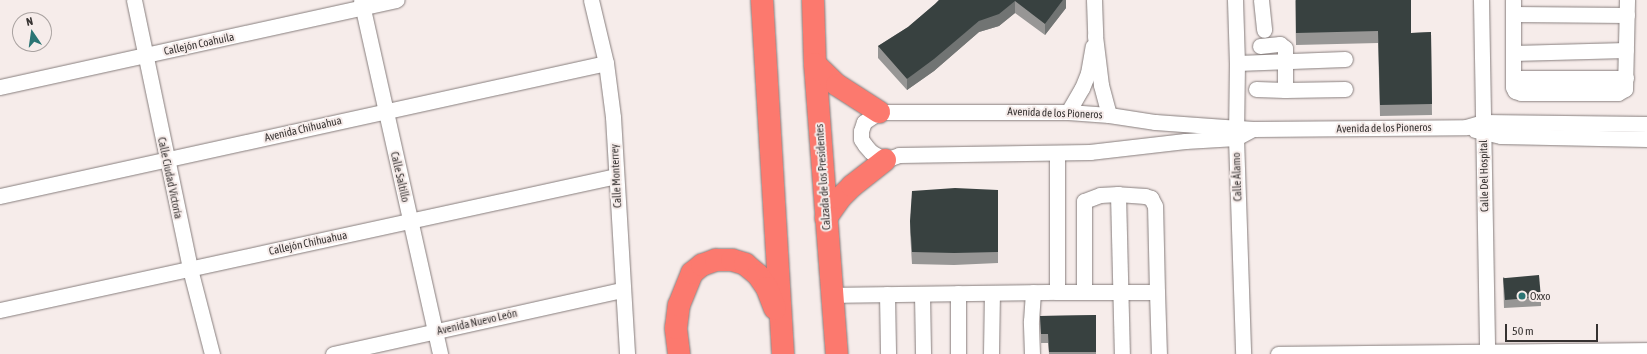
<!DOCTYPE html>
<meta charset="utf-8">
<style>
body{margin:0}
#map{position:relative;width:1647px;height:354px;overflow:hidden;background:#f6ecea;font-family:"Asap Condensed",sans-serif}
div>[style]{position:absolute}
[style*='--x']{left:calc(var(--x)*1px);top:calc(var(--y)*1px);width:calc(var(--w)*1px);rotate:calc(var(--a)*1deg)}
.roads{filter:drop-shadow(0 0 1px #877e7d) drop-shadow(0 0 1px #877e7d)}
.minor>*{height:15px;margin:-7.5px;padding:0 7.5px;transform-origin:7.5px;border-radius:7.5px;background:#fff}
.highway>*{height:22px;margin:-11px;padding:0 11px;transform-origin:11px;border-radius:11px;background:#fc796e}
.wall>*{inset:0;background:#979695}
.shaded-wall>*{inset:0;background:#717473}
.building>*{inset:0;background:#384140;transform-origin:0 0}
.dots>*{width:11px;height:11px;translate:-50% -50%;box-sizing:border-box;border:2px solid #f6ecea;border-radius:50%}
span{translate:-50% -50%;white-space:nowrap;text-align:center;line-height:1.15;-webkit-text-stroke:4px #f6ecea;paint-order:stroke}
.street-label{font-size:11px;color:#363231}
.poi-label{font-size:11px;color:#363231}
.left{translate:0 -50%;text-align:left}
.north{position:absolute;left:12px;top:12px;width:40px;height:40px;box-sizing:border-box;background:#f6ecea;border:1px solid #a9a2a0;border-radius:50%;rotate:347deg;font-size:11px;font-weight:700;line-height:16px;text-align:center;color:#363231}
.north::after{content:'';display:block;margin:auto;width:14px;height:18px;background:#2b7574;clip-path:polygon(50% 0,100% 100%,50% 72%,0 100%)}
.scale{position:absolute;left:1505px;top:324px;width:93px;height:18px;box-sizing:border-box;border:2px solid #363231;border-top:0;padding-left:5px;font-size:12px;line-height:14px;white-space:nowrap;color:#363231;-webkit-text-stroke:3px #f6ecea;paint-order:stroke}
</style>
<div id="map">
<div class="roads">
<div class="minor">
<i style="--x:134;--y:0;--w:275;--a:78.2"></i>
<i style="--x:190;--y:269;--w:88;--a:75.5"></i>
<i style="--x:361;--y:0;--w:363;--a:77.4"></i>
<i style="--x:591;--y:0;--w:65;--a:76.6"></i>
<i style="--x:606;--y:63;--w:54;--a:82.6"></i>
<i style="--x:613;--y:117;--w:237;--a:86.6"></i>
<i style="--x:1094;--y:0;--w:36;--a:88"></i>
<i style="--x:1095;--y:36;--w:49;--a:83"></i>
<i style="--x:1101;--y:85;--w:31;--a:75"></i>
<i style="--x:1235;--y:0;--w:63;--a:88.2"></i>
<i style="--x:1237;--y:63;--w:75;--a:90.8"></i>
<i style="--x:1236;--y:138;--w:216;--a:88.1"></i>
<i style="--x:1261;--y:0;--w:30;--a:84"></i>
<i style="--x:1481;--y:0;--w:354;--a:89"></i>
<i style="--x:1513;--y:0;--w:87;--a:90"></i>
<i style="--x:1513;--y:87;--w:4;--a:63"></i>
<i style="--x:1515;--y:91;--w:6;--a:18"></i>
<i style="--x:1521;--y:93;--w:97;--a:0"></i>
<i style="--x:1618;--y:93;--w:8;--a:-30"></i>
<i style="--x:1625;--y:89;--w:89;--a:-88.7"></i>
<i style="--x:1513;--y:14;--w:114;--a:0.5"></i>
<i style="--x:1260;--y:46;--w:20;--a:-6"></i>
<i style="--x:1280;--y:44;--w:6;--a:39"></i>
<i style="--x:1285;--y:48;--w:42;--a:90"></i>
<i style="--x:1285;--y:90;--w:60;--a:-1"></i>
<i style="--x:1513;--y:53;--w:113;--a:-1.5"></i>
<i style="--x:1237;--y:63;--w:108;--a:-2.1"></i>
<i style="--x:1513;--y:78;--w:113;--a:0"></i>
<i style="--x:0;--y:87;--w:406;--a:-12.4"></i>
<i style="--x:1256;--y:89;--w:29;--a:2"></i>
<i style="--x:1068;--y:112;--w:28;--a:-60"></i>
<i style="--x:1082;--y:88;--w:16;--a:-68"></i>
<i style="--x:1088;--y:73;--w:27;--a:-80"></i>
<i style="--x:1253;--y:129;--w:19;--a:152"></i>
<i style="--x:1236;--y:138;--w:51;--a:176.6"></i>
<i style="--x:1185;--y:141;--w:96;--a:173.4"></i>
<i style="--x:1090;--y:152;--w:191;--a:179.1"></i>
<i style="--x:899;--y:155;--w:15;--a:160"></i>
<i style="--x:885;--y:160;--w:16;--a:-150"></i>
<i style="--x:871;--y:152;--w:9;--a:-131"></i>
<i style="--x:865;--y:145;--w:7;--a:-124"></i>
<i style="--x:861;--y:139;--w:8;--a:-90"></i>
<i style="--x:861;--y:131;--w:9;--a:-72"></i>
<i style="--x:864;--y:122;--w:18;--a:-34"></i>
<i style="--x:879;--y:112;--w:189;--a:0"></i>
<i style="--x:1068;--y:112;--w:41;--a:4.2"></i>
<i style="--x:1109;--y:115;--w:47;--a:8.7"></i>
<i style="--x:1155;--y:122;--w:98;--a:4.1"></i>
<i style="--x:1253;--y:129;--w:213;--a:-0.5"></i>
<i style="--x:1466;--y:127;--w:18;--a:-16"></i>
<i style="--x:1483;--y:122;--w:164;--a:0.7"></i>
<i style="--x:1475;--y:130;--w:27;--a:13"></i>
<i style="--x:1501;--y:136;--w:146;--a:1.2"></i>
<i style="--x:1118;--y:194;--w:160;--a:88.6"></i>
<i style="--x:0;--y:196;--w:620;--a:-12.38"></i>
<i style="--x:1057;--y:292;--w:100;--a:0"></i>
<i style="--x:1157;--y:292;--w:86;--a:-91.3"></i>
<i style="--x:1155;--y:206;--w:9;--a:-117"></i>
<i style="--x:1151;--y:198;--w:6;--a:-162"></i>
<i style="--x:1145;--y:196;--w:27;--a:-176"></i>
<i style="--x:1118;--y:194;--w:18;--a:177"></i>
<i style="--x:1100;--y:195;--w:17;--a:159"></i>
<i style="--x:1084;--y:201;--w:91;--a:90"></i>
<i style="--x:1157;--y:292;--w:62;--a:88.2"></i>
<i style="--x:887;--y:294;--w:60;--a:89"></i>
<i style="--x:922;--y:294;--w:60;--a:89"></i>
<i style="--x:832;--y:295;--w:225;--a:-0.8"></i>
<i style="--x:1057;--y:292;--w:139;--a:-90"></i>
<i style="--x:0;--y:310;--w:630;--a:-12.27"></i>
<i style="--x:333;--y:354;--w:296;--a:-12.5"></i>
<i style="--x:958;--y:354;--w:61;--a:-90"></i>
<i style="--x:991;--y:354;--w:61;--a:-89.1"></i>
<i style="--x:1032;--y:354;--w:33;--a:-92"></i>
<i style="--x:1031;--y:321;--w:29;--a:-86"></i>
<i style="--x:1278;--y:354;--w:369;--a:-0.6"></i>
</div>
<div class="highway">
<i style="--x:762;--y:0;--w:355;--a:86.6"></i>
<i style="--x:813;--y:0;--w:64;--a:88.2"></i>
<i style="--x:815;--y:64;--w:291;--a:85.7"></i>
<i style="--x:815;--y:64;--w:30;--a:44"></i>
<i style="--x:837;--y:85;--w:50;--a:32.7"></i>
<i style="--x:826;--y:218;--w:24;--a:-55"></i>
<i style="--x:840;--y:198;--w:17;--a:-45"></i>
<i style="--x:852;--y:186;--w:42;--a:-38.2"></i>
<i style="--x:679;--y:354;--w:26;--a:-97"></i>
<i style="--x:676;--y:328;--w:23;--a:-83"></i>
<i style="--x:679;--y:305;--w:35;--a:-68"></i>
<i style="--x:692;--y:273;--w:13;--a:-39"></i>
<i style="--x:702;--y:265;--w:15;--a:-20"></i>
<i style="--x:716;--y:260;--w:16;--a:0"></i>
<i style="--x:732;--y:260;--w:14;--a:17"></i>
<i style="--x:745;--y:264;--w:17;--a:40"></i>
<i style="--x:758;--y:275;--w:16;--a:55"></i>
<i style="--x:767;--y:288;--w:22;--a:69"></i>
</div>
</div>
<div class="wall">
<i style="clip-path:polygon(939px 0,1066px 0,1066px 8px,1045px 35px,1015px 13px,999px 26px,979px 32px,934px 71px,907px 90px,878px 58px,878px 46px,908px 27px,935px 4px)"></i>
<i style="clip-path:polygon(1295px 0,1411px 33px,1431px 32px,1432px 115px,1380px 116px,1378px 43px,1296px 45px)"></i>
<i style="clip-path:polygon(998px 190px,998px 263px,954px 265px,912px 264px,910px 232px,910px 221px)"></i>
<i style="clip-path:polygon(1503px 277px,1541px 297px,1541px 306px,1504px 308px)"></i>
<i style="clip-path:polygon(1096px 315px,1096px 354px,1049px 354px,1048px 343px,1041px 343px,1040px 316px)"></i>
</div>
<div class="shaded-wall">
<i style="clip-path:polygon(1063px 0,1066px 0,1066px 8px,1045px 35px,1045px 24px)"></i>
<i style="clip-path:polygon(1015px 1px,1015px 13px,999px 26px,979px 32px,934px 71px,907px 90px,907px 79px,979px 21px)"></i>
</div>
<div class="building">
<i style="clip-path:polygon(939px 0,1063px 0,1045px 24px,1015px 1px,999px 14px,979px 21px,934px 59px,907px 79px,878px 46px,908px 27px,935px 4px)"></i>
<i style="clip-path:polygon(1296px 0,1411px 0,1411px 33px,1431px 32px,1432px 104px,1380px 105px,1378px 31px,1296px 33px)"></i>
<i style="clip-path:polygon(955px 188px,998px 190px,998px 252px,954px 253px,912px 252px,910px 221px,912px 191px)"></i>
<i style="left:1539px;top:275px;width:22px;height:36px;rotate:85deg"></i>
<i style="clip-path:polygon(1096px 315px,1096px 352px,1049px 352px,1048px 334px,1041px 334px,1040px 316px)"></i>
</div>
<div class="dots">
<i style="left:1522px;top:296px;background:#2b7574"></i>
</div>
<div class="street-label">
<span style="left:199px;top:44px;rotate:-12deg">Callejón Coahuila</span>
<span style="left:1055px;top:113px;rotate:2deg">Avenida de los Pioneros</span>
<span style="left:1384px;top:128px;rotate:-1deg">Avenida de los Pioneros</span>
<span style="left:303px;top:129px;rotate:-13deg">Avenida Chihuahua</span>
<span style="left:616px;top:176px;rotate:-93deg">Calle Monterrey</span>
<span style="left:1484px;top:176px;rotate:-91deg">Calle Del Hospital</span>
<span style="left:400px;top:177px;rotate:77deg">Calle Saltillo</span>
<span style="left:823px;top:177px;rotate:-94deg">Calzada de los Presidentes</span>
<span style="left:1237px;top:177px;rotate:-92deg">Calle Álamo</span>
<span style="left:170px;top:178px;rotate:78deg">Calle Ciudad Victoria</span>
<span style="left:308px;top:243px;rotate:-12deg">Callejón Chihuahua</span>
<span style="left:477px;top:322px;rotate:-13deg">Avenida Nuevo León</span>
</div>
<div class="poi-label">
<span class="left" style="left:1530px;top:296px">Oxxo</span>
</div>
<div class="north">N</div>
<div class="scale">50 m</div>
</div>
